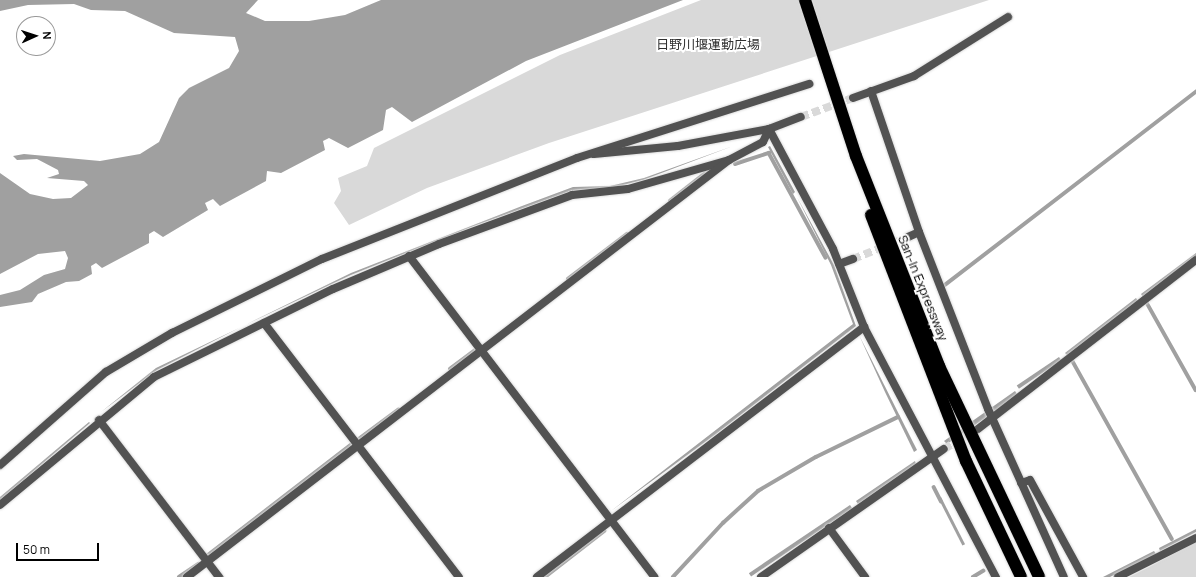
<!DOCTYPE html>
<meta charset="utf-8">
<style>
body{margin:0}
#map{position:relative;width:1196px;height:577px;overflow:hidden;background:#fff;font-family:Manrope,"Noto Sans JP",sans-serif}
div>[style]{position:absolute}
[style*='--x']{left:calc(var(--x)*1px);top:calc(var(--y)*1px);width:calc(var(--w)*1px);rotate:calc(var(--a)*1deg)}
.green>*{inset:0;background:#d9d9d9}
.water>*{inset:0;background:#a0a0a0;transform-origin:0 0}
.stream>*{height:3.5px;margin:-1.75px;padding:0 1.75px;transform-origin:1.75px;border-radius:1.75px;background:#a0a0a0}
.street-tunnel>*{height:8px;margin-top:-4px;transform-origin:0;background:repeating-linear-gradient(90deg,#d9d9d9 0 8px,transparent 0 12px)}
.roads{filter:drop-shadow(0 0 1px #dbdbdb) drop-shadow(0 0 1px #dbdbdb)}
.street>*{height:8px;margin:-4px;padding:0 4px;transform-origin:4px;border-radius:4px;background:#525252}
.highway>*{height:12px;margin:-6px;padding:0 6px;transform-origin:6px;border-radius:6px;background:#000}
span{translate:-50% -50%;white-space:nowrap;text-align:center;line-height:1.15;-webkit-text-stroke:4px #fff;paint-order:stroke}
.park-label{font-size:13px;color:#303030}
.street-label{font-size:13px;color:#000}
.north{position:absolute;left:16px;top:16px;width:40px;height:40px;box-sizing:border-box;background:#fff;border:1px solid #999;border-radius:50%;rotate:87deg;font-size:11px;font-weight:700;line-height:16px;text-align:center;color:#000}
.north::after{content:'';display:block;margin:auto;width:14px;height:18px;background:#000;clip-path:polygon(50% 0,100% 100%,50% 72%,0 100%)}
.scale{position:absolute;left:16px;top:543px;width:83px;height:18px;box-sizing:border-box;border:2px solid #000;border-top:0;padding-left:5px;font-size:12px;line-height:14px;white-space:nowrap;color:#000;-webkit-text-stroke:3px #fff;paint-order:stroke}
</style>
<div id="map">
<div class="green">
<i style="clip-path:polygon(701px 0,989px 0,549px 143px,427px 188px,349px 225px,334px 203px,341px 191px,338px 178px,367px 166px,374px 148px,560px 55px)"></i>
<i style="clip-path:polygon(1196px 542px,1196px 577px,1129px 577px,1149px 567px)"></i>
</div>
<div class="water">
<i style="clip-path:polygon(0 0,258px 0,246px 13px,265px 21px,309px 21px,345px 15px,381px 0,683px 0,526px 61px,412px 122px,392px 107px,386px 110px,383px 130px,348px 148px,329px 138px,323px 141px,325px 150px,281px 173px,267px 171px,266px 181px,220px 206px,213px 199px,205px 203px,208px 210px,163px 237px,154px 231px,149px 234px,149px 243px,102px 268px,96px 263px,91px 266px,92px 274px,79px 281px,66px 282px,38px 294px,32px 302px,0 307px,0 295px,20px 290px,44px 275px,65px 269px,68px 258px,65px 251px,38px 254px,0 274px,0 173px,30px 194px,53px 199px,71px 198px,88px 185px,84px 181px,47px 178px,59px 174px,58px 170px,37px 159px,17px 160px,13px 156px,24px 154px,100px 161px,140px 154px,159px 142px,179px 98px,189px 88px,229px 68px,239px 51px,235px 37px,174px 33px,125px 11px,91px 10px,74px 4px,28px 5px,0 11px)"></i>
<i style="clip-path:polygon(733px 146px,643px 180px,611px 188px,573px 190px,474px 226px,351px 275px,245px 325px,351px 273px,522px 206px,573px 187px,610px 186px,644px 178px)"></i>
<i style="clip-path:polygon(770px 146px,795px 192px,793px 194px,768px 147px)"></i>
<i style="clip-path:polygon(797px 197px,834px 265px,856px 326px,716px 434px,611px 511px,853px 324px,831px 265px)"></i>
<i style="clip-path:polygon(1196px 253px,1196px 257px,1143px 297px,1141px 294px)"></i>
<i style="clip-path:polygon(1136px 298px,1138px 301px,1067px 355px,1065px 353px)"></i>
<i style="clip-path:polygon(239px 328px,157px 370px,101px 412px,156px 368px)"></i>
<i style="clip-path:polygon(859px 335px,917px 450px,914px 452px,885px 392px)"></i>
<i style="left:1059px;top:357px;width:4px;height:51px;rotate:56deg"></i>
<i style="clip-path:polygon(1015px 391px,1017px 394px,994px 412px,947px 444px,944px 441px)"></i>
<i style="clip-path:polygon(89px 422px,90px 423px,0 500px,0 497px)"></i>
<i style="clip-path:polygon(915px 461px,916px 464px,858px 504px,856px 501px)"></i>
<i style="left:941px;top:497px;width:53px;height:3px;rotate:63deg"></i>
<i style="left:850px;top:505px;width:4px;height:122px;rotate:56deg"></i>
<i style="clip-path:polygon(1196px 529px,1196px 532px,1160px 551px,1159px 548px)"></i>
<i style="clip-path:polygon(1154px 551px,1156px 554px,1110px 577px,1103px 577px)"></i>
</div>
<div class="stream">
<i style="--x:735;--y:164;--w:36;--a:-18"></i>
<i style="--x:769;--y:153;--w:119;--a:61.5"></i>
<i style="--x:670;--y:201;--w:53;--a:-38.2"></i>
<i style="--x:568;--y:279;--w:74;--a:-37.3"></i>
<i style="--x:945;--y:285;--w:317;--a:-37.6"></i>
<i style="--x:1146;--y:301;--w:102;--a:60.7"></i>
<i style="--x:1071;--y:358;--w:207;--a:60.8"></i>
<i style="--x:450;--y:369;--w:31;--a:-37"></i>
<i style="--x:359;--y:439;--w:49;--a:-36.6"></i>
<i style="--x:934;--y:487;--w:16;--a:63"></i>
<i style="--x:207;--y:556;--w:183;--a:-37.7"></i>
<i style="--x:179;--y:577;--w:23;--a:-34"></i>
<i style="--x:545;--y:577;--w:75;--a:-37.9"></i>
<i style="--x:673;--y:577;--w:74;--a:-47.2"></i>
<i style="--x:723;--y:523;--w:47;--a:-42.4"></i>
<i style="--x:758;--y:491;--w:67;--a:-30.4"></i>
<i style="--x:816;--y:457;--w:91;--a:-26"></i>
<i style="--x:973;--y:577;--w:12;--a:-31"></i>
</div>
<div class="street-tunnel">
<i style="--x:801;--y:117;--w:55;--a:-20.1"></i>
<i style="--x:853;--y:259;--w:59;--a:-21.8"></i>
<i style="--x:944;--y:449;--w:35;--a:-31"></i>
</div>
<div class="roads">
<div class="street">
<i style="--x:871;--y:91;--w:149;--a:71.2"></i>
<i style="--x:919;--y:232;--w:190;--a:68.7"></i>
<i style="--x:988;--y:409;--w:184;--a:65.7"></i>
<i style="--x:853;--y:98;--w:65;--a:-19.8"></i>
<i style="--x:914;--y:76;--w:111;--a:-32.1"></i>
<i style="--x:769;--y:129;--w:136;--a:61.9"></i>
<i style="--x:833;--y:249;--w:84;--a:68.3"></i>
<i style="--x:864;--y:327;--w:283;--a:62.2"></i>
<i style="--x:594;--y:154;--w:84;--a:-5.4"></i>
<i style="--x:678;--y:146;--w:93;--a:-10.6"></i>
<i style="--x:769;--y:129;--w:34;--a:-21"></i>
<i style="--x:908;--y:237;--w:12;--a:-24"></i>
<i style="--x:409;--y:256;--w:404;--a:52.6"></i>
<i style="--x:839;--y:264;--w:15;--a:-20"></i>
<i style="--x:264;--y:323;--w:320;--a:52.5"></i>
<i style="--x:99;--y:420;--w:198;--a:52.6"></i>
<i style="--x:978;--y:429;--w:276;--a:-37.8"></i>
<i style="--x:0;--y:465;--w:141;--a:-41.3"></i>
<i style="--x:106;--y:372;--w:77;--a:-30.6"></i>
<i style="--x:172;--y:333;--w:167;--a:-26.3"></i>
<i style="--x:322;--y:259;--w:274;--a:-21.6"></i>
<i style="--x:577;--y:158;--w:244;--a:-17.7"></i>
<i style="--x:1021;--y:483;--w:9;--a:-18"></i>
<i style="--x:1030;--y:480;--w:111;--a:61.3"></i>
<i style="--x:0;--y:505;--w:200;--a:-39.7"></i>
<i style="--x:154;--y:377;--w:199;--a:-26.2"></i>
<i style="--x:333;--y:289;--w:115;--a:-23"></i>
<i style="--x:439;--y:244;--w:142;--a:-20.2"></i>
<i style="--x:572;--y:195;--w:56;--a:-6.1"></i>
<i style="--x:628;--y:189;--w:105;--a:-16"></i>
<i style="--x:829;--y:528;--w:61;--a:53.7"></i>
<i style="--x:187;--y:577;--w:684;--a:-37.57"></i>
<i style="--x:729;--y:160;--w:38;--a:-28"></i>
<i style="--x:763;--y:142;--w:14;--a:-65"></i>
<i style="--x:537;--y:577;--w:412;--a:-37.4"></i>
<i style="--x:761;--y:577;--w:223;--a:-35"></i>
<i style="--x:1118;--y:577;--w:87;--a:-26.6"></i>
</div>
<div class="highway">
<i style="--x:805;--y:0;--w:164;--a:71.9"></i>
<i style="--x:856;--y:156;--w:226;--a:68.4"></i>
<i style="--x:939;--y:366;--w:233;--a:64.6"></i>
<i style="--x:871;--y:215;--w:264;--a:68.9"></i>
<i style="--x:966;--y:461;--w:128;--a:64.6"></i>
</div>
</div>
<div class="park-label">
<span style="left:708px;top:44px">日野川堰運動広場</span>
</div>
<div class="street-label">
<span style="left:923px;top:288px;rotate:68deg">San-In Expressway</span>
</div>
<div class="north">N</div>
<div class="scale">50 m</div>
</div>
